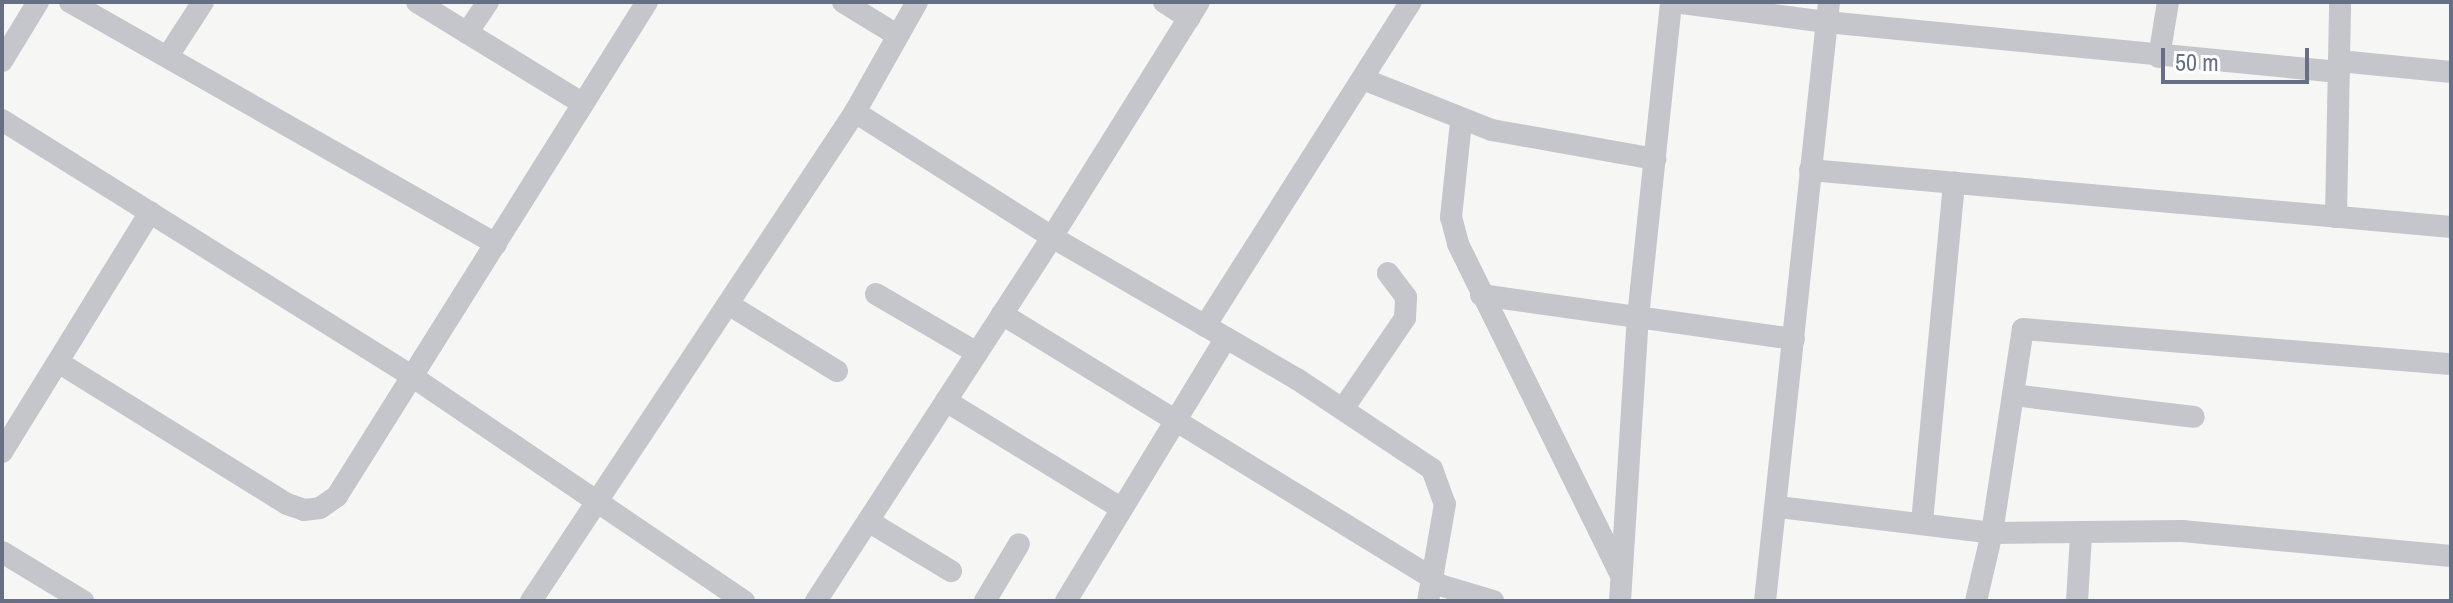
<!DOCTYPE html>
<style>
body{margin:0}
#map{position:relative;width:2453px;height:603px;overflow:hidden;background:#f6f7f4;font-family:"Archivo Narrow",sans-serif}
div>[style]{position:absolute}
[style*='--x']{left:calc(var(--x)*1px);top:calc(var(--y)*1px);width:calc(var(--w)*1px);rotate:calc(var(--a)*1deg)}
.minor>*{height:22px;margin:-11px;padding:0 11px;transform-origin:11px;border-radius:11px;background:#c4c6cb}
span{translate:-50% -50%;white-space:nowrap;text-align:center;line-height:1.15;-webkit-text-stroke:8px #fff;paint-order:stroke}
.frame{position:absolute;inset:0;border:4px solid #666f85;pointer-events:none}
.scale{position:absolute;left:2161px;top:48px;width:148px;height:36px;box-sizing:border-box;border:4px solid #666f85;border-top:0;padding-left:10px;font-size:24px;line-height:28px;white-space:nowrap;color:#666f85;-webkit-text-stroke:6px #fff;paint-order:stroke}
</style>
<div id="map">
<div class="minor">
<i style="--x:70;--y:2;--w:490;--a:29.6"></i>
<i style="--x:417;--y:2;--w:193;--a:31.5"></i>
<i style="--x:843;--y:2;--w:63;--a:31.4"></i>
<i style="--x:1164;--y:2;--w:30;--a:33"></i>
<i style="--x:1674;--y:2;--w:153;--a:7.5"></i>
<i style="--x:1826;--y:22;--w:515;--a:5.57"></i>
<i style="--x:467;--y:33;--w:37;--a:-56"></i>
<i style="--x:168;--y:56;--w:64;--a:-57.1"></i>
<i style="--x:2159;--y:57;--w:56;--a:-80.7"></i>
<i style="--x:2;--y:61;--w:69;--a:-58.6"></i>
<i style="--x:2339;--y:61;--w:113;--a:5.6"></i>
<i style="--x:1363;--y:79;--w:139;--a:21.6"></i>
<i style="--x:1492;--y:130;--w:166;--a:10.1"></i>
<i style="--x:855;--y:112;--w:233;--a:32.4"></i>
<i style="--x:1052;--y:237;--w:277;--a:-58"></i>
<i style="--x:2;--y:120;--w:485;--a:32"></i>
<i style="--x:413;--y:377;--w:400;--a:34.1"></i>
<i style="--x:1461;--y:122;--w:96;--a:96"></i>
<i style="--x:1451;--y:217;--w:28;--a:75"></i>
<i style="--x:1458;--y:244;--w:369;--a:63.8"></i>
<i style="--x:1810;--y:170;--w:644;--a:5.08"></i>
<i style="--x:2336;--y:217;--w:215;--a:-88.9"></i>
<i style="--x:876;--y:294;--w:117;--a:30.3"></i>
<i style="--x:1481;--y:295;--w:316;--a:8"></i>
<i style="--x:728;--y:304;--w:128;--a:31.6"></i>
<i style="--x:1002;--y:314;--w:507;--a:31.53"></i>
<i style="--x:1205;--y:326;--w:384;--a:-57.6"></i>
<i style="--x:58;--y:362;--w:269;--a:31.8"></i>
<i style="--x:287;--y:504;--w:18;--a:19"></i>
<i style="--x:304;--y:510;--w:16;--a:-7"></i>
<i style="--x:320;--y:508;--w:21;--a:-35"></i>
<i style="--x:337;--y:496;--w:583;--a:-57.89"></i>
<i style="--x:2013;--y:395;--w:182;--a:6.9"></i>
<i style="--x:946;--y:401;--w:206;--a:31.5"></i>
<i style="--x:1343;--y:409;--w:110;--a:-55.7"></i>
<i style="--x:1405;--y:318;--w:21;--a:-87"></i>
<i style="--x:1406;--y:297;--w:30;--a:-127"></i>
<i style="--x:2;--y:452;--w:282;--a:-58.3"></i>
<i style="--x:1778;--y:507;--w:216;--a:6.9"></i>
<i style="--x:1992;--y:533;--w:206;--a:-81.4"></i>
<i style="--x:2023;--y:329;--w:429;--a:4.7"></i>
<i style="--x:868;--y:521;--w:97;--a:31.1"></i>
<i style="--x:1922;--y:522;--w:341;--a:-84.6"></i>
<i style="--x:2;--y:552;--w:95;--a:31.2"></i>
<i style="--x:1433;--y:583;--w:63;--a:16.7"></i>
<i style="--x:531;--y:601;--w:587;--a:-56.47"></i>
<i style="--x:855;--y:112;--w:126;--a:-60.6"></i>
<i style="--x:816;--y:601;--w:434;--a:-57"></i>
<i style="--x:1052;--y:237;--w:283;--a:30.1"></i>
<i style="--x:1297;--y:379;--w:162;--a:33.7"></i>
<i style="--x:1432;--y:469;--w:37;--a:70"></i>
<i style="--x:1445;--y:504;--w:98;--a:99.9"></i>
<i style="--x:985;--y:601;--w:66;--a:-59.2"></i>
<i style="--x:1066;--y:601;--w:308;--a:-58.7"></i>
<i style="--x:1620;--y:601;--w:285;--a:-86.4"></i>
<i style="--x:1638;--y:317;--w:317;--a:-84"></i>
<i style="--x:1765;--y:601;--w:602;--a:-83.9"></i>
<i style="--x:1976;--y:601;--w:70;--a:-76.8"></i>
<i style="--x:1992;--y:533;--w:190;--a:-0.6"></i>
<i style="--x:2182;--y:531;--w:270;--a:5.3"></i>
<i style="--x:2077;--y:601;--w:65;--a:-86.5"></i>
</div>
<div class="frame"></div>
<div class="scale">50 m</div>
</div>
